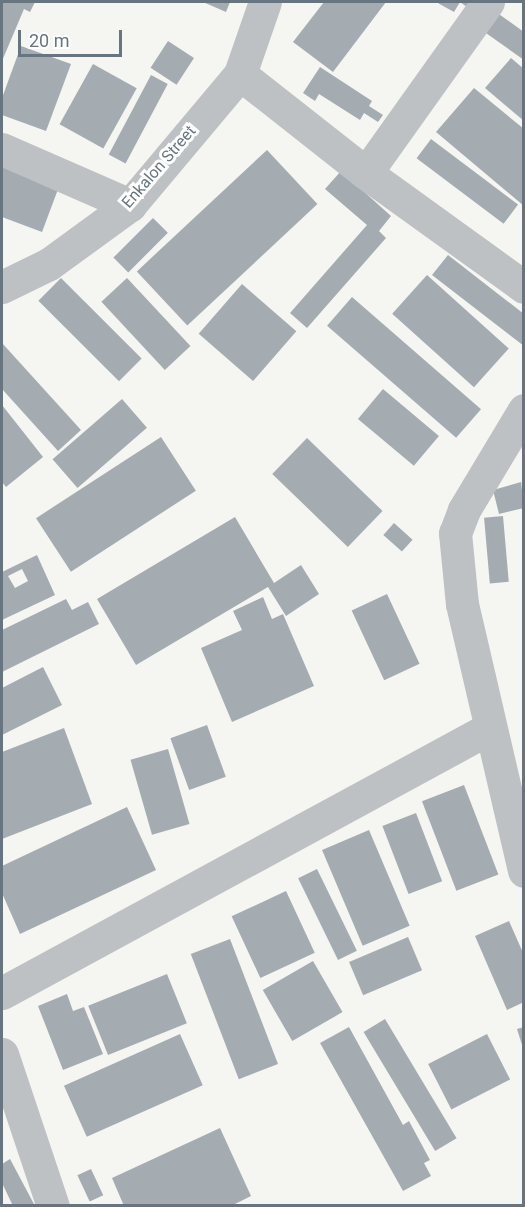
<!DOCTYPE html>
<style>
body{margin:0}
#map{position:relative;width:525px;height:1207px;overflow:hidden;background:#f5f5f2;font-family:Roboto,sans-serif}
div>[style]{position:absolute}
[style*='--x']{left:calc(var(--x)*1px);top:calc(var(--y)*1px);width:calc(var(--w)*1px);rotate:calc(var(--a)*1deg)}
.building>*{inset:0;background:#a5acb1;transform-origin:0 0}
.minor>*{height:33px;margin:-16.5px;padding:0 16.5px;transform-origin:16.5px;border-radius:16.5px;background:#bdc1c4}
span{translate:-50% -50%;white-space:nowrap;text-align:center;line-height:1.15;-webkit-text-stroke:6px #fff;paint-order:stroke}
.street-label{font-size:16px;color:#677581}
.frame{position:absolute;inset:0;border:3px solid #677581;pointer-events:none}
.scale{position:absolute;left:18px;top:30px;width:104px;height:27px;box-sizing:border-box;border:3px solid #677581;border-top:0;padding-left:8px;font-size:18px;line-height:21px;white-space:nowrap;color:#677581;-webkit-text-stroke:4px #fff;paint-order:stroke}
</style>
<div id="map">
<div class="building">
<i style="clip-path:polygon(2px 2px,35px 2px,30px 12px,24px 9px,2px 61px)"></i>
<i style="clip-path:polygon(203px 2px,230px 2px,226px 12px)"></i>
<i style="clip-path:polygon(324px 2px,386px 2px,333px 72px,293px 42px)"></i>
<i style="clip-path:polygon(436px 2px,471px 2px,467px 7px,460px 2px,454px 12px)"></i>
<i style="clip-path:polygon(489px 7px,524px 32px,524px 60px,476px 26px)"></i>
<i style="left:168px;top:41px;width:31px;height:32px;rotate:33deg"></i>
<i style="clip-path:polygon(21px 46px,71px 64px,46px 131px,2px 115px,2px 98px)"></i>
<i style="clip-path:polygon(511px 58px,524px 69px,524px 121px,485px 88px)"></i>
<i style="left:93px;top:64px;width:50px;height:69px;rotate:29deg"></i>
<i style="clip-path:polygon(320px 67px,372px 101px,369px 106px,383px 115px,378px 122px,364px 113px,360px 120px,319px 94px,315px 101px,303px 93px)"></i>
<i style="left:151px;top:75px;width:19px;height:90px;rotate:28deg"></i>
<i style="clip-path:polygon(474px 88px,524px 129px,524px 206px,436px 132px)"></i>
<i style="left:431px;top:139px;width:109px;height:24px;rotate:37deg"></i>
<i style="left:267px;top:150px;width:74px;height:178px;rotate:47deg"></i>
<i style="clip-path:polygon(2px 162px,60px 184px,42px 232px,2px 217px)"></i>
<i style="clip-path:polygon(341px 171px,391px 216px,379px 231px,386px 238px,307px 328px,290px 313px,367px 225px,325px 189px)"></i>
<i style="left:153px;top:218px;width:21px;height:56px;rotate:45deg"></i>
<i style="clip-path:polygon(448px 255px,524px 314px,524px 346px,432px 275px)"></i>
<i style="left:427px;top:275px;width:110px;height:52px;rotate:42deg"></i>
<i style="left:61px;top:278px;width:114px;height:32px;rotate:45deg"></i>
<i style="left:127px;top:278px;width:93px;height:35px;rotate:47deg"></i>
<i style="left:242px;top:284px;width:72px;height:66px;rotate:41deg"></i>
<i style="left:352px;top:297px;width:171px;height:38px;rotate:41deg"></i>
<i style="clip-path:polygon(2px 343px,81px 430px,58px 451px,2px 389px)"></i>
<i style="left:383px;top:389px;width:73px;height:39px;rotate:40deg"></i>
<i style="left:122px;top:399px;width:38px;height:92px;rotate:49deg"></i>
<i style="clip-path:polygon(2px 405px,43px 457px,6px 487px,2px 482px)"></i>
<i style="left:161px;top:437px;width:64px;height:149px;rotate:57deg"></i>
<i style="left:307px;top:438px;width:105px;height:50px;rotate:44deg"></i>
<i style="clip-path:polygon(521px 482px,524px 508px,499px 514px,493px 490px)"></i>
<i style="left:503px;top:516px;width:66px;height:19px;rotate:85deg"></i>
<i style="clip-path:polygon(235px 517px,274px 583px,301px 565px,319px 594px,286px 616px,268px 587px,136px 665px,97px 599px)"></i>
<i style="left:394px;top:523px;width:25px;height:16px;rotate:42deg"></i>
<i style="clip-path:polygon(evenodd,37px 555px,55px 595px,2px 620px,2px 572px,37px 555px,22px 569px,28px 581px,15px 588px,8px 576px,22px 569px)"></i>
<i style="left:387px;top:594px;width:77px;height:39px;rotate:65deg"></i>
<i style="clip-path:polygon(263px 597px,272px 619px,283px 614px,314px 686px,232px 722px,201px 648px,242px 630px,233px 611px)"></i>
<i style="clip-path:polygon(66px 599px,72px 610px,88px 602px,99px 624px,2px 672px,2px 630px)"></i>
<i style="clip-path:polygon(43px 667px,62px 705px,2px 735px,2px 688px)"></i>
<i style="left:207px;top:725px;width:55px;height:39px;rotate:70deg"></i>
<i style="clip-path:polygon(64px 728px,92px 804px,2px 839px,2px 752px)"></i>
<i style="left:168px;top:749px;width:78px;height:39px;rotate:74deg"></i>
<i style="left:464px;top:785px;width:96px;height:45px;rotate:69deg"></i>
<i style="clip-path:polygon(127px 807px,156px 870px,20px 934px,2px 893px,2px 866px)"></i>
<i style="left:416px;top:813px;width:73px;height:36px;rotate:69deg"></i>
<i style="left:369px;top:830px;width:104px;height:51px;rotate:67deg"></i>
<i style="left:317px;top:869px;width:91px;height:21px;rotate:64deg"></i>
<i style="left:286px;top:891px;width:68px;height:60px;rotate:65deg"></i>
<i style="clip-path:polygon(509px 921px,524px 955px,524px 1002px,507px 1010px,475px 936px)"></i>
<i style="left:408px;top:937px;width:36px;height:64px;rotate:67deg"></i>
<i style="left:230px;top:939px;width:134px;height:42px;rotate:69deg"></i>
<i style="left:313px;top:961px;width:59px;height:58px;rotate:60deg"></i>
<i style="left:167px;top:974px;width:53px;height:85px;rotate:68deg"></i>
<i style="clip-path:polygon(67px 994px,73px 1011px,84px 1007px,103px 1054px,63px 1070px,38px 1006px)"></i>
<i style="left:385px;top:1019px;width:139px;height:25px;rotate:59deg"></i>
<i style="clip-path:polygon(349px 1027px,403px 1125px,409px 1121px,430px 1160px,424px 1163px,431px 1176px,403px 1191px,320px 1043px)"></i>
<i style="clip-path:polygon(524px 1027px,524px 1048px,523px 1048px,517px 1029px)"></i>
<i style="left:180px;top:1034px;width:56px;height:127px;rotate:66deg"></i>
<i style="left:487px;top:1034px;width:51px;height:66px;rotate:63deg"></i>
<i style="clip-path:polygon(220px 1128px,251px 1196px,231px 1206px,124px 1206px,112px 1178px)"></i>
<i style="clip-path:polygon(10px 1159px,35px 1206px,13px 1206px,2px 1183px,2px 1164px)"></i>
<i style="left:91px;top:1169px;width:29px;height:15px;rotate:65deg"></i>
</div>
<div class="minor">
<i style="--x:240;--y:74;--w:160;--a:38.2"></i>
<i style="--x:366;--y:173;--w:195;--a:35.8"></i>
<i style="--x:2;--y:149;--w:140;--a:23.6"></i>
<i style="--x:366;--y:173;--w:210;--a:-54.5"></i>
<i style="--x:2;--y:287;--w:52;--a:-26.1"></i>
<i style="--x:49;--y:264;--w:100;--a:-36.1"></i>
<i style="--x:130;--y:205;--w:171;--a:-50"></i>
<i style="--x:240;--y:74;--w:76;--a:-70.9"></i>
<i style="--x:524;--y:410;--w:117;--a:121"></i>
<i style="--x:464;--y:510;--w:25;--a:111"></i>
<i style="--x:455;--y:533;--w:71;--a:84.4"></i>
<i style="--x:462;--y:604;--w:274;--a:76.9"></i>
<i style="--x:2;--y:993;--w:553;--a:-28.51"></i>
<i style="--x:2;--y:1054;--w:160;--a:71.5"></i>
</div>
<div class="street-label">
<span style="left:159px;top:167px;rotate:-49deg">Enkalon Street</span>
</div>
<div class="frame"></div>
<div class="scale">20 m</div>
</div>
